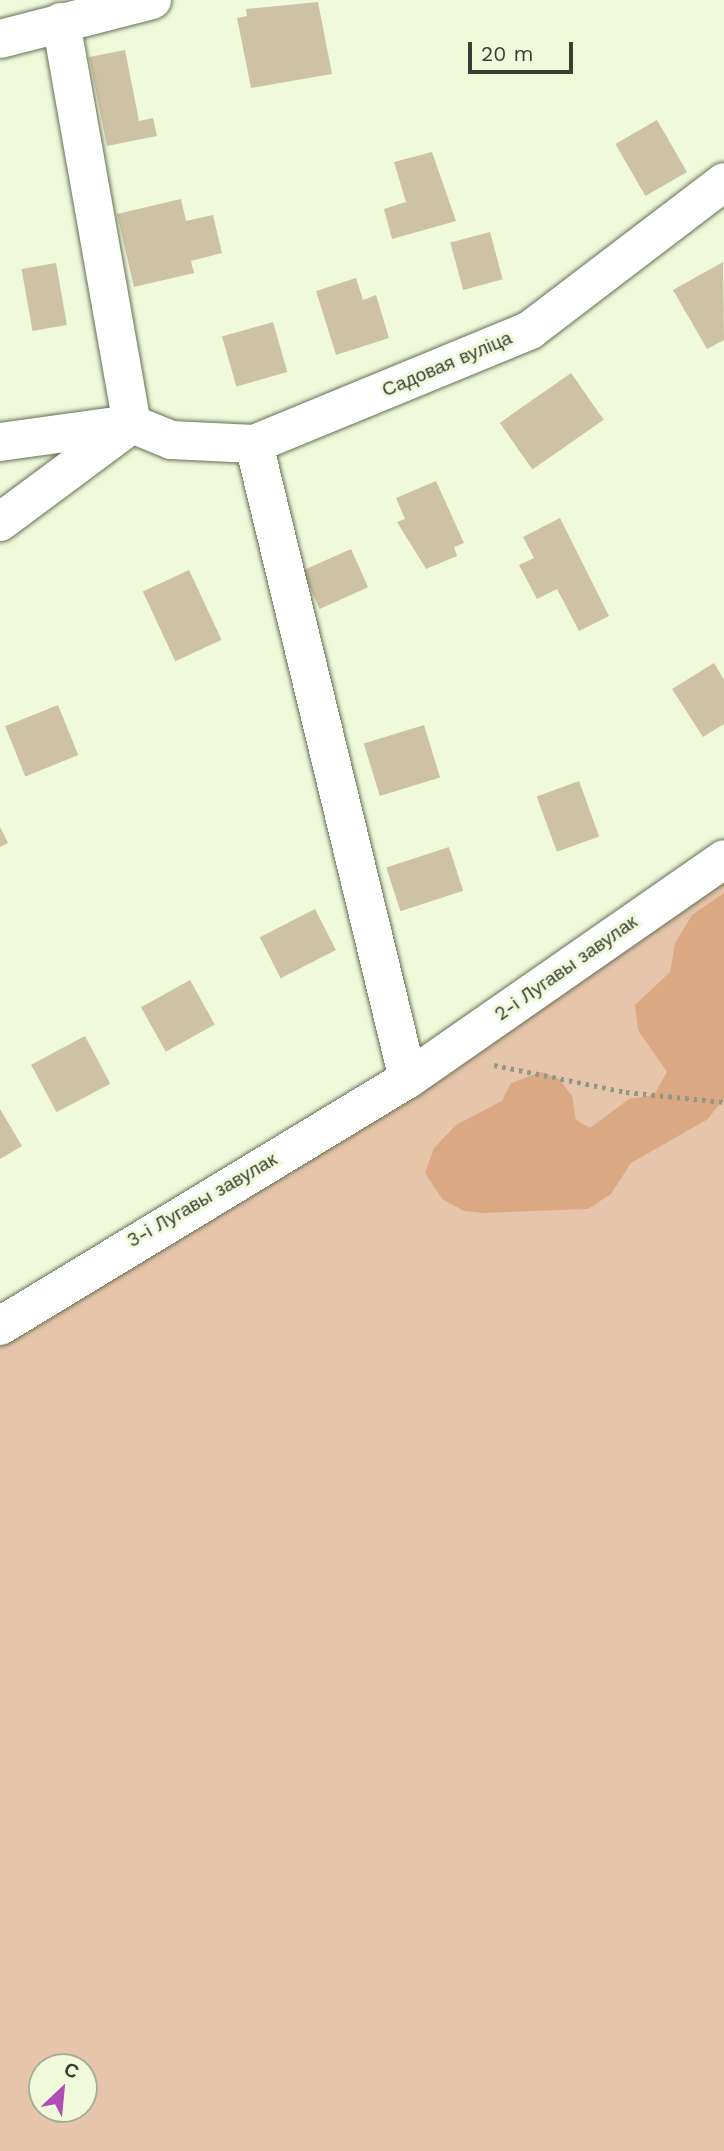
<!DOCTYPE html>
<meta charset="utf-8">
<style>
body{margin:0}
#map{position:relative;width:724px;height:2151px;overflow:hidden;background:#f0fadb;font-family:"Work Sans",sans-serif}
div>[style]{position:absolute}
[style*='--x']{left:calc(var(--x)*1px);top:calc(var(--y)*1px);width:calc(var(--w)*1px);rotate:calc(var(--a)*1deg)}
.green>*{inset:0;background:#e7c5aa}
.forest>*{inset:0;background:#daa983}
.building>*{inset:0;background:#cdc2a4;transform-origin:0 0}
.path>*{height:4.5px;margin-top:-2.25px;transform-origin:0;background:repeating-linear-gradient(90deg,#919883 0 3.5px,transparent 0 8.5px)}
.roads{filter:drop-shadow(0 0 2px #666f54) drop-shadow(0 0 2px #666f54)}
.minor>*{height:38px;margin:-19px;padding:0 19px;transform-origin:19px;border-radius:19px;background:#fff}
.major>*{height:38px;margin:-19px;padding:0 19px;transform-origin:19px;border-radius:19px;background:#fff}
span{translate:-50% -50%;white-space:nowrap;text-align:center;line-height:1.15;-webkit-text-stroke:6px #f0fadb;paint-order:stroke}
.street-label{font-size:19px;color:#3b3f33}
.north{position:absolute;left:28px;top:2053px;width:70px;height:70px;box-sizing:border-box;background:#f0fadb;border:2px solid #a8af98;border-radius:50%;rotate:26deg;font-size:19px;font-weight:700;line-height:28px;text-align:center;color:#3b3f33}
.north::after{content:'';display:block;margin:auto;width:24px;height:32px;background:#b04eb5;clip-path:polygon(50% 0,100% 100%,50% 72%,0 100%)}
.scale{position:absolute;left:468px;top:42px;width:105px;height:32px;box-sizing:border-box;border:4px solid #3b3f33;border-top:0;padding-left:9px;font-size:21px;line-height:24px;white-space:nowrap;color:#3b3f33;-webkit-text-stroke:5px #f0fadb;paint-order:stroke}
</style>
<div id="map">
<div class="green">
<i style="clip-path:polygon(evenodd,724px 882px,724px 2151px,0 2151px,0 1341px,724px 882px,42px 2067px,84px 2067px,84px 2109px,42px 2109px,42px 2067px)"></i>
</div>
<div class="forest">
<i style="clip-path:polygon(724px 893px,724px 1098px,708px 1119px,631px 1163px,611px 1194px,588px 1209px,484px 1213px,464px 1211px,442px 1199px,425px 1173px,434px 1148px,456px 1125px,502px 1101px,511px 1083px,541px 1072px,559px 1079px,572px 1096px,576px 1120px,590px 1128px,629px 1099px,654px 1095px,667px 1072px,638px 1030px,635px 1005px,670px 972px,675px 943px,692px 915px)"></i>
</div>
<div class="building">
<i style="clip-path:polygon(318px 2px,332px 74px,251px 88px,237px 18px,247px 16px,246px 9px)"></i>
<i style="clip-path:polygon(125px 50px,139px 121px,153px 118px,157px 136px,107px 146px,89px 57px)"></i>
<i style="left:657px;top:120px;width:60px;height:48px;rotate:60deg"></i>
<i style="clip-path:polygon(432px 152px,456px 221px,392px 239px,384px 209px,406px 202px,394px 162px)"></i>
<i style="clip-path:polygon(181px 199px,186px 221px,213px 215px,222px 253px,191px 261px,194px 273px,134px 287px,117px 214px)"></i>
<i style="left:490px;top:232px;width:49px;height:41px;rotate:75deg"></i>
<i style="clip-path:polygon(723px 262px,724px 340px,707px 349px,673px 290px)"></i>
<i style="left:56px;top:263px;width:63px;height:35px;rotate:80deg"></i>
<i style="clip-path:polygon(356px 278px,363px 300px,376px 295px,389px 338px,336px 355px,316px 291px)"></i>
<i style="left:273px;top:322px;width:52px;height:53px;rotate:74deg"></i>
<i style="left:571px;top:373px;width:57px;height:87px;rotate:55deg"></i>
<i style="clip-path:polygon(436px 481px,464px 543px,454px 547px,457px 556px,426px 569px,397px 522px,405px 519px,396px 498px)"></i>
<i style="clip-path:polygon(560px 518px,609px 616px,579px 631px,557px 589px,537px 599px,519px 565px,534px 558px,523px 537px)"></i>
<i style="left:351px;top:549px;width:42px;height:53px;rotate:66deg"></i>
<i style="left:189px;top:570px;width:77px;height:51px;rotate:65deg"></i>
<i style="clip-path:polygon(714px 663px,724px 680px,724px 724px,703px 737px,672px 689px)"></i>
<i style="left:58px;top:705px;width:54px;height:57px;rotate:68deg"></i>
<i style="left:424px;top:725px;width:55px;height:63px;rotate:73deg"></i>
<i style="left:579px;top:781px;width:59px;height:45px;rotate:70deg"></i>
<i style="clip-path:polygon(0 827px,8px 843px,0 847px)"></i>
<i style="left:449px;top:847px;width:46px;height:66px;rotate:72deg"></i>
<i style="left:315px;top:909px;width:46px;height:62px;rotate:63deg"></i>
<i style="left:190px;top:980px;width:51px;height:56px;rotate:61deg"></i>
<i style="left:85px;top:1036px;width:54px;height:61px;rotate:62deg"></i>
<i style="clip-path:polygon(0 1109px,22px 1146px,0 1159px)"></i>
</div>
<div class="path">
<i style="--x:494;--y:1065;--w:135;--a:11.6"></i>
<i style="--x:626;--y:1092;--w:99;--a:5.8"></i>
</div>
<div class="roads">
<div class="minor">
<i style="--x:61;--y:22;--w:408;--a:80"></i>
<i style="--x:132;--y:424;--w:42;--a:22.3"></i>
<i style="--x:171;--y:440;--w:83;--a:2.8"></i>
<i style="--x:254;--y:444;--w:299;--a:-22.4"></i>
<i style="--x:530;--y:330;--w:244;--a:-37.3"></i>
<i style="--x:0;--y:442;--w:131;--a:-7.9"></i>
<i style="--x:254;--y:444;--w:653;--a:76.37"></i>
<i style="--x:0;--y:522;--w:164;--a:-36.6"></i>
<i style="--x:0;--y:1326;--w:477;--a:-31.2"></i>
<i style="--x:408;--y:1079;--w:385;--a:-34.8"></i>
</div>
<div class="major">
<i style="--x:0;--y:39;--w:157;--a:-14.4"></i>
</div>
</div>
<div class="street-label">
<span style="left:447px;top:364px;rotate:-23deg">Садовая вуліца</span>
<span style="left:566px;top:968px;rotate:-35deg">2-і Лугавы завулак</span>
<span style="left:202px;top:1200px;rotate:-30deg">3-і Лугавы завулак</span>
</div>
<div class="north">С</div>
<div class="scale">20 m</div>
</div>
